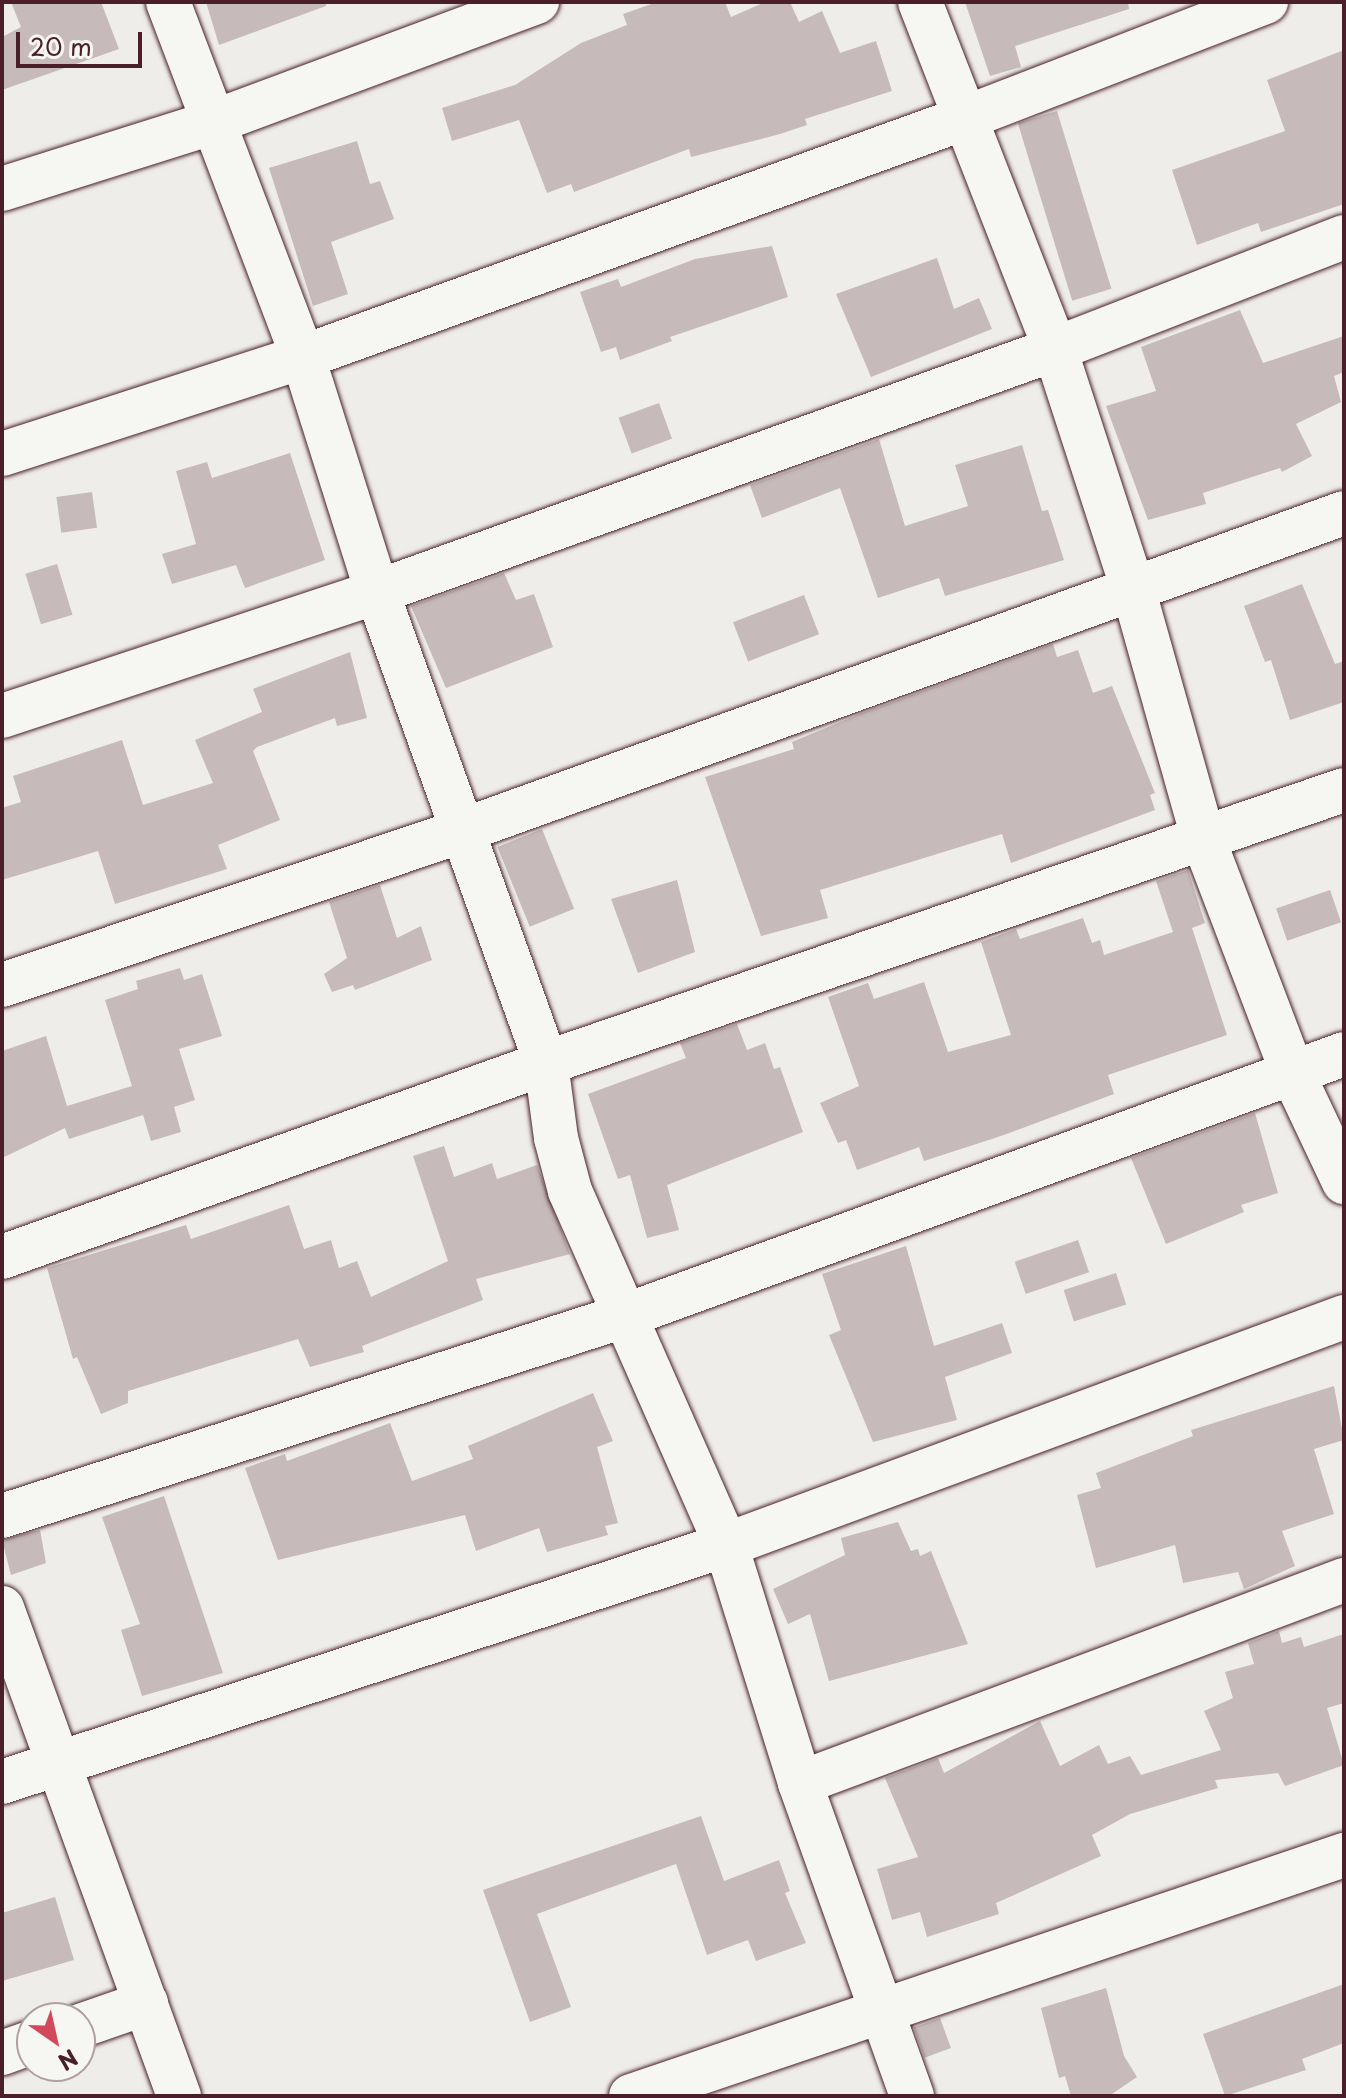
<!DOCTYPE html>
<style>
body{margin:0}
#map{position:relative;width:1346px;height:2098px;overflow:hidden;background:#efedea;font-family:"Playpen Sans",sans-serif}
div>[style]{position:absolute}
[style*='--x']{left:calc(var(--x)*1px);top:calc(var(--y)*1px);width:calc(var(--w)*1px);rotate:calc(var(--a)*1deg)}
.building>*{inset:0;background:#c6babb;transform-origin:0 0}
.roads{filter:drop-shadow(0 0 2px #4a1f2b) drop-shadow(0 0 2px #4a1f2b)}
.street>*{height:44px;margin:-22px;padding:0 22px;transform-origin:22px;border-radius:22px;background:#f6f6f2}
span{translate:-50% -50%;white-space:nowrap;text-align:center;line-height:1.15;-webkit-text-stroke:7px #f6f6f2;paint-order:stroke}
.frame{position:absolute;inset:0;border:4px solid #4a1f2b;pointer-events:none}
.north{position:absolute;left:16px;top:2002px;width:80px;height:80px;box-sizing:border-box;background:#f6f6f2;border:2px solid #b1a0a2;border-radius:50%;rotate:146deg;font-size:22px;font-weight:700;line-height:32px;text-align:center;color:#4a1f2b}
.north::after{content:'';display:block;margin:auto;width:28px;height:36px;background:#d1495b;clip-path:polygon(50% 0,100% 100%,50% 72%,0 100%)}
.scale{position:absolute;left:16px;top:32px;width:126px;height:36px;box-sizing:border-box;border:4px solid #4a1f2b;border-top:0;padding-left:10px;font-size:24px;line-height:28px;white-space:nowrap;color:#4a1f2b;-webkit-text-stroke:6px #f6f6f2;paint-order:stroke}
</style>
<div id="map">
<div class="building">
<i style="clip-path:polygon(11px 2px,101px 2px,119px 49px,2px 90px,2px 37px,21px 27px)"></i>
<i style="clip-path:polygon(206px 2px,326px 2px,326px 6px,219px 45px)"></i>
<i style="clip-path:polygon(657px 2px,725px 2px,731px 17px,765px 2px,790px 2px,799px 22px,822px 11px,840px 53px,876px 41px,892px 91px,805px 119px,807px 125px,780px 134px,691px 157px,689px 149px,574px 192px,571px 184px,547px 193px,519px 120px,452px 141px,442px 108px,515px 85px,581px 43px,627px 25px,623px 14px)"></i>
<i style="clip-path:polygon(965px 2px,1128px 2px,1129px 9px,1015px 46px,1021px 67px,990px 76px)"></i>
<i style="clip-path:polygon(1344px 50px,1344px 204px,1261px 232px,1258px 223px,1197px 245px,1172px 170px,1285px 131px,1267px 80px)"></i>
<i style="left:1057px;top:111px;width:186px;height:41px;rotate:73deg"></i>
<i style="clip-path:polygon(357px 141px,370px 184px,380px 181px,394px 219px,331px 242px,348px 294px,313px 306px,269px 168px)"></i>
<i style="clip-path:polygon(772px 246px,788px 297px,670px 337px,672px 341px,620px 360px,616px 347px,601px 352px,580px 292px,618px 279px,621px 287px,695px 259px)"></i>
<i style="clip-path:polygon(937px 258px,954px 309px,979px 298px,992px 329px,871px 377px,836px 294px)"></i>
<i style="clip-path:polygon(1240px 310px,1263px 363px,1344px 336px,1344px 372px,1334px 376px,1341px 402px,1296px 424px,1312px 456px,1282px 472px,1280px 468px,1203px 493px,1206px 504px,1148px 520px,1106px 406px,1156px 391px,1141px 347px)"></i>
<i style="left:659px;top:403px;width:38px;height:43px;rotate:70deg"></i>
<i style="clip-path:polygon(879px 439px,905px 526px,968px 506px,955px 465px,1022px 445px,1042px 511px,1048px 510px,1064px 560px,945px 596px,939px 578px,878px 598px,840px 488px,762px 518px,750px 485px)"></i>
<i style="clip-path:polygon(290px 453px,325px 560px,245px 588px,236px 565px,172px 584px,162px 554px,196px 544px,176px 471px,207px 462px,212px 478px)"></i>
<i style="left:92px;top:492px;width:36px;height:36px;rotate:82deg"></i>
<i style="left:57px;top:564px;width:53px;height:33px;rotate:73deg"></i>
<i style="clip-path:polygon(504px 573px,516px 600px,534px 594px,553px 647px,446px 688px,411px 606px)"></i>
<i style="clip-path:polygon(1302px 584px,1335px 664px,1344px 661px,1344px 702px,1290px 720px,1271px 660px,1265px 662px,1244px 606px)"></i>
<i style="left:804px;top:595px;width:42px;height:76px;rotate:69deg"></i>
<i style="clip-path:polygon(1053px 644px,1057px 657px,1078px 650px,1093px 693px,1112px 686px,1155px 793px,1150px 795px,1155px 810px,1011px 863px,1002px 834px,820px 890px,828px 918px,761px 936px,705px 777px,794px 749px,792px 742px,862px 713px)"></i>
<i style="clip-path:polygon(350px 652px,367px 718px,337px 726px,335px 718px,257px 747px,253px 751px,280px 820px,218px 845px,227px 869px,115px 904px,98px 851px,2px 880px,2px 808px,21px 802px,13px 776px,122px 740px,143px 805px,213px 783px,195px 740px,262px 712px,253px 689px)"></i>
<i style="left:542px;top:829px;width:86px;height:48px;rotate:68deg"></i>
<i style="clip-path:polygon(1188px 870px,1205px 923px,1192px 928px,1227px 1035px,1108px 1075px,1114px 1094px,1001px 1136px,924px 1161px,919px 1147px,857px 1170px,846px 1140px,838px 1143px,820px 1103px,859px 1086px,828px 997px,868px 983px,874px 999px,924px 982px,948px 1052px,1011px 1035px,981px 942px,1016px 929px,1020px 939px,1083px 918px,1092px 943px,1100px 940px,1104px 955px,1173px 932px,1156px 881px)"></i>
<i style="clip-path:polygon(677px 880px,695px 952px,638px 973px,611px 899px)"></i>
<i style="clip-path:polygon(380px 885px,397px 938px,421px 926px,432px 960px,355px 990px,353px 985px,332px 992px,324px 974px,347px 958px,329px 902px)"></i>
<i style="left:1330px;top:890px;width:34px;height:57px;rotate:71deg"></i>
<i style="clip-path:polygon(180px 968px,184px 980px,202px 974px,222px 1036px,179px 1049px,195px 1100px,174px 1107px,181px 1132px,151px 1141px,143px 1115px,69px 1139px,65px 1128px,2px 1158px,2px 1051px,46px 1036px,67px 1106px,132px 1086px,105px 1000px,138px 989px,136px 981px)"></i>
<i style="clip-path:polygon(737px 1024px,747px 1050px,765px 1043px,774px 1069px,780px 1067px,803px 1132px,667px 1185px,679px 1230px,647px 1238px,630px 1175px,618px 1179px,588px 1094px,686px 1058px,680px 1043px)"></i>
<i style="clip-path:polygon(1255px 1113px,1278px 1193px,1241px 1205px,1244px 1212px,1166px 1244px,1131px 1158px)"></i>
<i style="clip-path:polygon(444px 1146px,454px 1177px,492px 1163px,497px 1179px,537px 1165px,570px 1254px,476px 1279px,483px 1300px,362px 1346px,364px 1352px,310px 1367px,298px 1339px,128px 1391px,128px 1403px,101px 1414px,77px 1357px,73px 1359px,47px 1268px,186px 1225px,191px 1239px,289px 1205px,304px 1249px,331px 1240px,339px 1268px,357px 1261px,371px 1297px,448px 1261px,413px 1156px)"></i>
<i style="left:1078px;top:1240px;width:34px;height:67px;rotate:71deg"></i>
<i style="clip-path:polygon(906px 1246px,934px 1346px,1002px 1323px,1012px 1353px,945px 1377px,957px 1420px,873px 1442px,829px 1335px,841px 1330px,822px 1274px)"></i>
<i style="left:1116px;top:1273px;width:33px;height:55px;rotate:72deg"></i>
<i style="clip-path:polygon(1334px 1386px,1344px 1440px,1314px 1449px,1334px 1514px,1282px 1531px,1295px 1566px,1244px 1589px,1238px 1572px,1183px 1583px,1175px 1545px,1096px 1568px,1077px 1495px,1101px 1488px,1096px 1473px,1193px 1436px,1191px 1430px)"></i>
<i style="clip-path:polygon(593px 1393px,613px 1441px,597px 1447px,618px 1523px,605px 1526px,608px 1535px,547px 1552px,539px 1528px,476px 1551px,465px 1515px,278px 1560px,245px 1468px,285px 1454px,287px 1461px,390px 1423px,412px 1481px,473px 1459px,468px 1446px)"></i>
<i style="clip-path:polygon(164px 1496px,223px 1673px,142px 1696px,121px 1630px,140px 1624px,102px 1517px)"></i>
<i style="clip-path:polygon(898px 1522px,911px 1551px,918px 1549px,920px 1556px,931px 1551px,968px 1644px,829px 1681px,810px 1614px,788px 1624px,773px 1589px,845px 1555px,841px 1538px)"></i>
<i style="clip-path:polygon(40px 1530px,46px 1563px,11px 1575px,2px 1540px)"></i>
<i style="clip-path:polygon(1279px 1631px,1282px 1643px,1301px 1637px,1304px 1647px,1344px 1634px,1344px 1703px,1327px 1708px,1344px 1765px,1285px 1786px,1278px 1773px,1215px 1780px,1218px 1788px,1130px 1814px,1092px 1835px,1101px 1856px,996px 1903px,999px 1914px,927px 1937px,920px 1912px,892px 1920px,877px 1869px,918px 1857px,885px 1778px,938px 1758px,944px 1773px,1040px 1721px,1060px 1766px,1099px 1745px,1108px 1764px,1130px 1756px,1141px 1775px,1221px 1750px,1204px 1711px,1233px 1698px,1225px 1672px,1254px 1664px,1248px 1643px)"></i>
<i style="clip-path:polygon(701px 1816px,724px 1881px,779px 1860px,790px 1891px,785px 1893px,806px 1943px,756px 1961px,748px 1940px,707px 1955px,676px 1864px,537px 1914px,571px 2007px,530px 2022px,483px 1890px)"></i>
<i style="clip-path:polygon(55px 1897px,74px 1960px,2px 1981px,2px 1913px)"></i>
<i style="clip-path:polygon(1344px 1984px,1344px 2043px,1302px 2059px,1306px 2070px,1225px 2096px,1203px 2034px)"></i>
<i style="clip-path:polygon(1106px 1988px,1124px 2056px,1137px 2077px,1109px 2096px,1071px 2096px,1065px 2076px,1059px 2078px,1041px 2008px)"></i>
<i style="left:940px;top:2018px;width:32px;height:28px;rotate:70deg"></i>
</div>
<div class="roads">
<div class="street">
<i style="--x:168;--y:2;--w:380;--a:69.2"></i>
<i style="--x:303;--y:357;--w:246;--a:72.5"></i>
<i style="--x:377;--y:592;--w:500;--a:70.26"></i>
<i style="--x:546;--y:1063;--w:76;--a:82.4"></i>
<i style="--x:556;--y:1138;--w:55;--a:75.2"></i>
<i style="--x:570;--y:1191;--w:387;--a:66.2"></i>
<i style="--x:726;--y:1545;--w:249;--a:72.7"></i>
<i style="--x:800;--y:1783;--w:332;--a:70.3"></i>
<i style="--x:920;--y:2;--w:372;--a:68.7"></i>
<i style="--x:1055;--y:349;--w:256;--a:72"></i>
<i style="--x:1134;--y:592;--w:259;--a:74.3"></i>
<i style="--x:1204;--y:841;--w:247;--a:69.1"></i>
<i style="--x:1292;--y:1072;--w:122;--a:64.7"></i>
<i style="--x:2;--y:189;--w:219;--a:-17.5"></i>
<i style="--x:211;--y:123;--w:348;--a:-20.4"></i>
<i style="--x:2;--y:454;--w:316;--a:-17.9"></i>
<i style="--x:303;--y:357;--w:701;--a:-19.86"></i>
<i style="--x:962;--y:119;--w:326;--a:-21.1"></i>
<i style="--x:2;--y:716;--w:395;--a:-18.3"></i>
<i style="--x:377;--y:592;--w:720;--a:-19.72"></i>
<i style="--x:1055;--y:349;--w:310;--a:-21.2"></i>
<i style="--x:2;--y:985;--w:487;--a:-18.5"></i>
<i style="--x:464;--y:830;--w:935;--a:-19.81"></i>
<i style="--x:2;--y:1257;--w:578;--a:-19.63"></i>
<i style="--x:546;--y:1063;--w:843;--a:-18.89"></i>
<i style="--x:2;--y:1516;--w:657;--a:-17.83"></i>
<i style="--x:627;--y:1315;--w:763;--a:-20"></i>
<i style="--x:2;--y:1608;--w:519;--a:70.06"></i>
<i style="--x:2;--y:1782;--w:762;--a:-18.13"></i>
<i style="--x:726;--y:1545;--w:659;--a:-20.25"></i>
<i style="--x:800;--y:1783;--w:581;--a:-20.46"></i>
<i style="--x:80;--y:2026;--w:70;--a:-19.2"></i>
<i style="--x:2;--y:2053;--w:32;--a:-20"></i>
<i style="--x:631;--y:2096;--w:753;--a:-18.68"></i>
</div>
</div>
<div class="frame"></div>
<div class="north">N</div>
<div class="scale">20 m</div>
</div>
